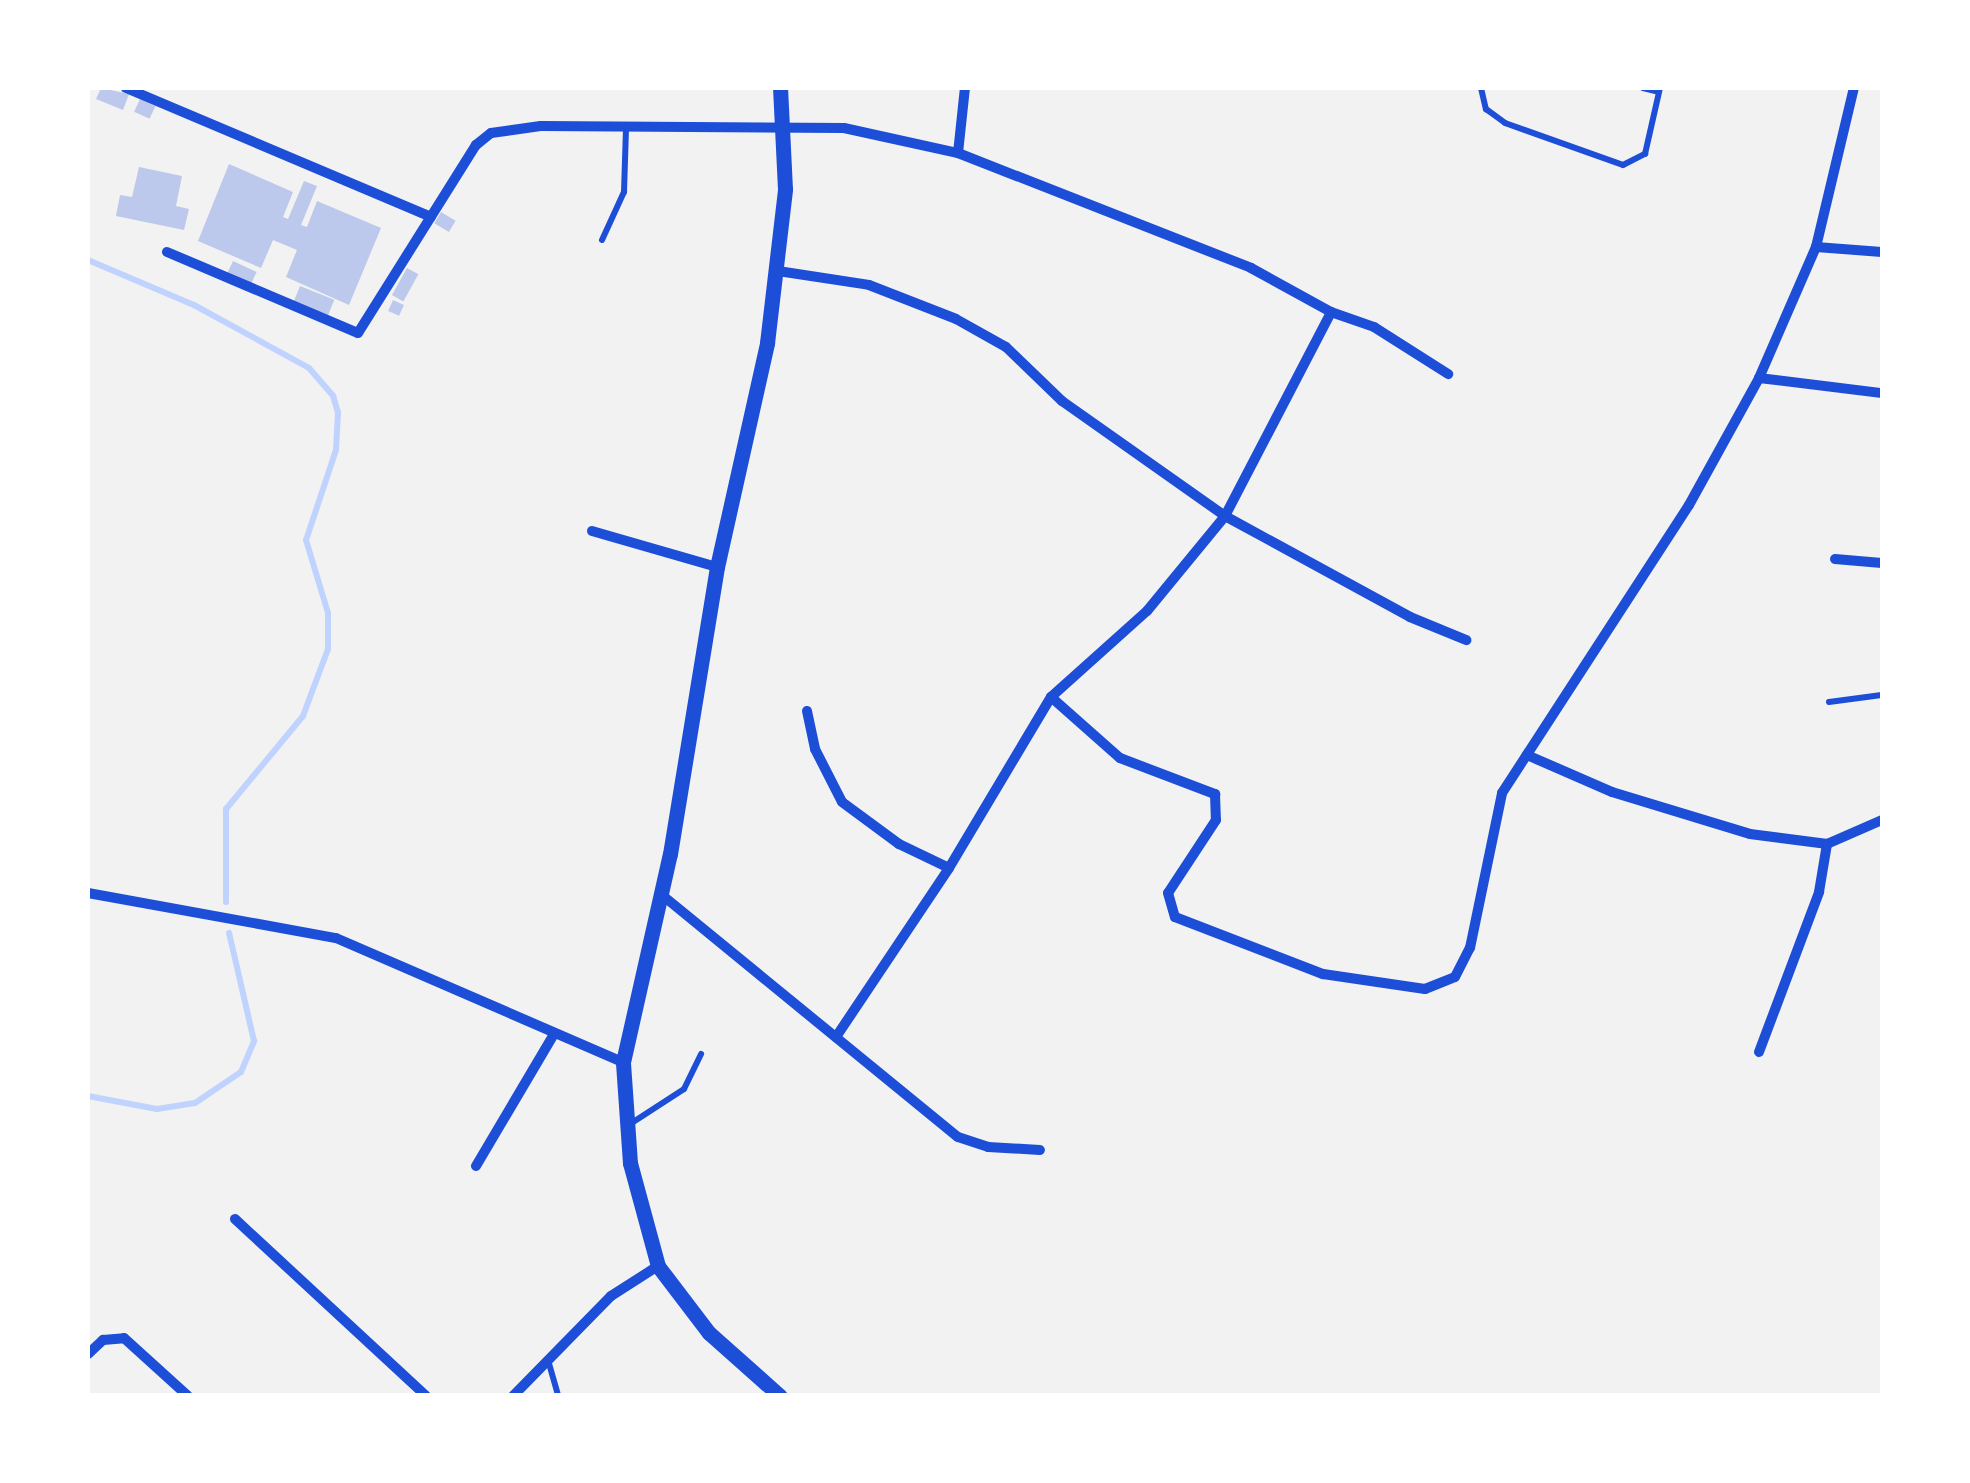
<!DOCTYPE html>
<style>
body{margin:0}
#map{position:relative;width:1970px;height:1483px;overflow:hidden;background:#f2f2f2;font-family:"Noto Serif",serif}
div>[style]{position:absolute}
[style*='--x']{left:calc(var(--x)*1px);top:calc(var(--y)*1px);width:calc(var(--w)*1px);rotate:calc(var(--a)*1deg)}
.stream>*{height:6px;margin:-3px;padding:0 3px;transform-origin:3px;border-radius:3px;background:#bfd3fe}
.building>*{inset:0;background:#bdc9ec;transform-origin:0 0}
.service>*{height:6px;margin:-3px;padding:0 3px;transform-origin:3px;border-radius:3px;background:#1d4ed8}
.minor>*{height:10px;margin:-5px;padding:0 5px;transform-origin:5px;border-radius:5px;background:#1d4ed8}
.tertiary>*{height:15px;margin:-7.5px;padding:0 7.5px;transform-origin:7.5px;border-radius:7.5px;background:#1d4ed8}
span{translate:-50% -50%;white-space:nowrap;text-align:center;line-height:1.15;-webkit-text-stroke:9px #fff;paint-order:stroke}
.frame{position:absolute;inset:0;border:90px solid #fff;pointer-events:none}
</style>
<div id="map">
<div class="stream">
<i style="--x:88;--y:260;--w:115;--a:23"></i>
<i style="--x:194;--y:305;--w:131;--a:28.7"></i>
<i style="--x:309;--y:368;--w:37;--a:49"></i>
<i style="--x:333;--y:396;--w:17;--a:73"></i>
<i style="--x:338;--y:412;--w:38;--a:93"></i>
<i style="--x:336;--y:450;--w:95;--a:108.4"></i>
<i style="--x:306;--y:540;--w:76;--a:73.2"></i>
<i style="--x:328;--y:613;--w:36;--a:90"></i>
<i style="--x:328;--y:649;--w:72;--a:110.5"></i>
<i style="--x:303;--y:716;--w:121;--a:129.6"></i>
<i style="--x:226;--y:809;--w:93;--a:90"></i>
<i style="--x:88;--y:1096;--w:70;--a:10.7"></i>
<i style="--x:157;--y:1109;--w:38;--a:-9"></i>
<i style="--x:195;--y:1103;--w:55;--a:-34"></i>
<i style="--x:241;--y:1072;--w:34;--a:-67"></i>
<i style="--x:254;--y:1041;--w:111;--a:-103"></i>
</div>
<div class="building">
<i style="clip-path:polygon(101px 88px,129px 94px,123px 110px,96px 99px)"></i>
<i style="left:140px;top:99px;width:17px;height:14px;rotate:25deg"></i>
<i style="clip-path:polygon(229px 164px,293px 192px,283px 217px,288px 219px,304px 181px,317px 186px,301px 225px,307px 227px,317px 201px,381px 228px,349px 305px,286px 277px,297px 250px,273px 240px,261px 268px,198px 241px)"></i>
<i style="clip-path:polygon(139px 167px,182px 176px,176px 206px,189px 209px,184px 230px,116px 216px,120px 195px,132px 197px)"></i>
<i style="left:441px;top:212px;width:17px;height:13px;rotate:31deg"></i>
<i style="left:233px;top:261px;width:26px;height:15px;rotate:25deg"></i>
<i style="left:407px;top:268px;width:13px;height:31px;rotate:29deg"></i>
<i style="left:300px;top:286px;width:37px;height:17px;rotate:22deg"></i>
<i style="left:393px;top:300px;width:12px;height:12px;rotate:24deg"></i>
</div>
<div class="service">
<i style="--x:1481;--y:88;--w:22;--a:77"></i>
<i style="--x:1486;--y:109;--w:24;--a:36"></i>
<i style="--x:1505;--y:123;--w:125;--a:19.6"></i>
<i style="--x:1623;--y:165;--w:25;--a:-27"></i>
<i style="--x:1645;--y:154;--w:68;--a:-77.2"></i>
<i style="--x:1643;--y:88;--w:16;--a:14"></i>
<i style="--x:602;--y:240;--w:53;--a:-65.4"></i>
<i style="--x:624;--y:192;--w:65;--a:-88.2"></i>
<i style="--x:1829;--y:702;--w:53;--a:-7.5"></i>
<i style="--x:627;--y:1126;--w:68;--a:-33"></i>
<i style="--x:684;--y:1089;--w:39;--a:-64"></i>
<i style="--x:548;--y:1360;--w:37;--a:74"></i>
</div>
<div class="minor">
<i style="--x:126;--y:88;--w:331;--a:22.9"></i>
<i style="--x:958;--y:153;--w:65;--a:-83.9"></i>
<i style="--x:1816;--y:247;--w:66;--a:4.3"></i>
<i style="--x:167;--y:252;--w:207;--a:23"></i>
<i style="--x:358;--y:333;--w:222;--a:-57.9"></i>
<i style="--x:476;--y:145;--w:19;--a:-39"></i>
<i style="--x:491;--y:133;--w:50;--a:-8"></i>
<i style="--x:541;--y:126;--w:303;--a:0.4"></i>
<i style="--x:844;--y:128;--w:117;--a:12.4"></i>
<i style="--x:958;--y:153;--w:315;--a:21.4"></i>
<i style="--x:1251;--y:268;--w:91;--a:28.8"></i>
<i style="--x:1331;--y:312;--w:46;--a:19.2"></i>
<i style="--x:1374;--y:327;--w:88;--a:32.4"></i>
<i style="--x:778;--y:271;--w:92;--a:8.7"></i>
<i style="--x:869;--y:285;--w:93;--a:21.3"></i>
<i style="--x:956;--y:319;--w:57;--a:29.2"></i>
<i style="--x:1006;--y:347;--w:78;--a:44"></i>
<i style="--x:1062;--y:401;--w:199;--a:35.2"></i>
<i style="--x:1225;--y:516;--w:211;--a:28.6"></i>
<i style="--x:1410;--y:617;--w:61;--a:22.3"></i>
<i style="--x:1759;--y:378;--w:124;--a:7"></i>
<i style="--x:592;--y:531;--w:130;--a:16.1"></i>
<i style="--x:1835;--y:559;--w:47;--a:4.9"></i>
<i style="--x:1051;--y:697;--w:92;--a:41.5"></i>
<i style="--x:1120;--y:758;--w:102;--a:20.8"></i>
<i style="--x:1215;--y:794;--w:26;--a:88"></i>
<i style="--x:1216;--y:820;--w:87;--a:123.3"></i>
<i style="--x:1168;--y:893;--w:25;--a:74"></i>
<i style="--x:1175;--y:917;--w:159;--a:21.1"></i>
<i style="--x:1323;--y:974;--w:103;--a:8.4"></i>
<i style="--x:1425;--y:989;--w:32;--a:-22"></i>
<i style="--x:1455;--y:977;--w:33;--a:-63"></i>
<i style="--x:1470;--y:948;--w:158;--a:-78.3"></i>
<i style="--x:1502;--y:793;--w:343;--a:-57"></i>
<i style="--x:1689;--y:505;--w:145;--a:-61.1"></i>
<i style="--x:1759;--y:378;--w:143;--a:-66.5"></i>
<i style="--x:1816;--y:247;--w:163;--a:-76.6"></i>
<i style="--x:807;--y:711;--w:39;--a:78"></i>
<i style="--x:815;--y:749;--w:59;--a:63"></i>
<i style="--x:842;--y:802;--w:71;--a:36.4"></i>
<i style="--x:899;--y:844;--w:55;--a:25.6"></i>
<i style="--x:1527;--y:755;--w:93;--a:23.5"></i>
<i style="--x:1612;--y:792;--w:144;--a:16.9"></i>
<i style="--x:1750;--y:834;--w:78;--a:7.4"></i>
<i style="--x:1827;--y:844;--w:60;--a:-23.6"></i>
<i style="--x:88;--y:893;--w:252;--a:10.3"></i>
<i style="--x:336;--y:938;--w:313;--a:23.4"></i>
<i style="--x:662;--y:895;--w:382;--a:39.3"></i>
<i style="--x:958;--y:1137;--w:32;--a:18"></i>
<i style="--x:988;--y:1147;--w:52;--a:3.3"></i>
<i style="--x:836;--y:1037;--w:203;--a:-56.2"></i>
<i style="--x:949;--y:868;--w:199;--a:-59.2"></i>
<i style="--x:1051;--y:697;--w:129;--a:-41.9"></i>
<i style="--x:1147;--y:611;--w:123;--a:-50.6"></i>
<i style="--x:1225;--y:516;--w:230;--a:-62.5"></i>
<i style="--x:1759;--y:1052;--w:171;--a:-69.4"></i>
<i style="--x:1819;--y:892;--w:49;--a:-80.5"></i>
<i style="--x:476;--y:1166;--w:153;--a:-59.4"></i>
<i style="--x:235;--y:1219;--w:260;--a:42.8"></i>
<i style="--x:88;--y:1354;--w:21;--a:-43"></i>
<i style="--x:103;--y:1340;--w:21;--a:-5"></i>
<i style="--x:124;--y:1338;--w:86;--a:42.2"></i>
<i style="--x:513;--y:1396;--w:140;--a:-45.6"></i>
<i style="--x:611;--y:1296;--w:56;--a:-32.6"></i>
</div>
<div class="tertiary">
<i style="--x:780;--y:1396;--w:95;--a:-138.4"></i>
<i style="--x:709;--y:1333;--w:84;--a:-127.3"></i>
<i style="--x:658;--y:1266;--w:107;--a:-105.2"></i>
<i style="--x:630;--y:1163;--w:101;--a:-94"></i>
<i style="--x:623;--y:1062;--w:213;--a:-77.3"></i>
<i style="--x:670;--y:854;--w:291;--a:-80.7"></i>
<i style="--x:717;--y:567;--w:230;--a:-77.4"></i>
<i style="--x:767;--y:343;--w:155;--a:-83.3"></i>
<i style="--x:785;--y:189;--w:101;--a:-92.8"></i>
</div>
<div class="frame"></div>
</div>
